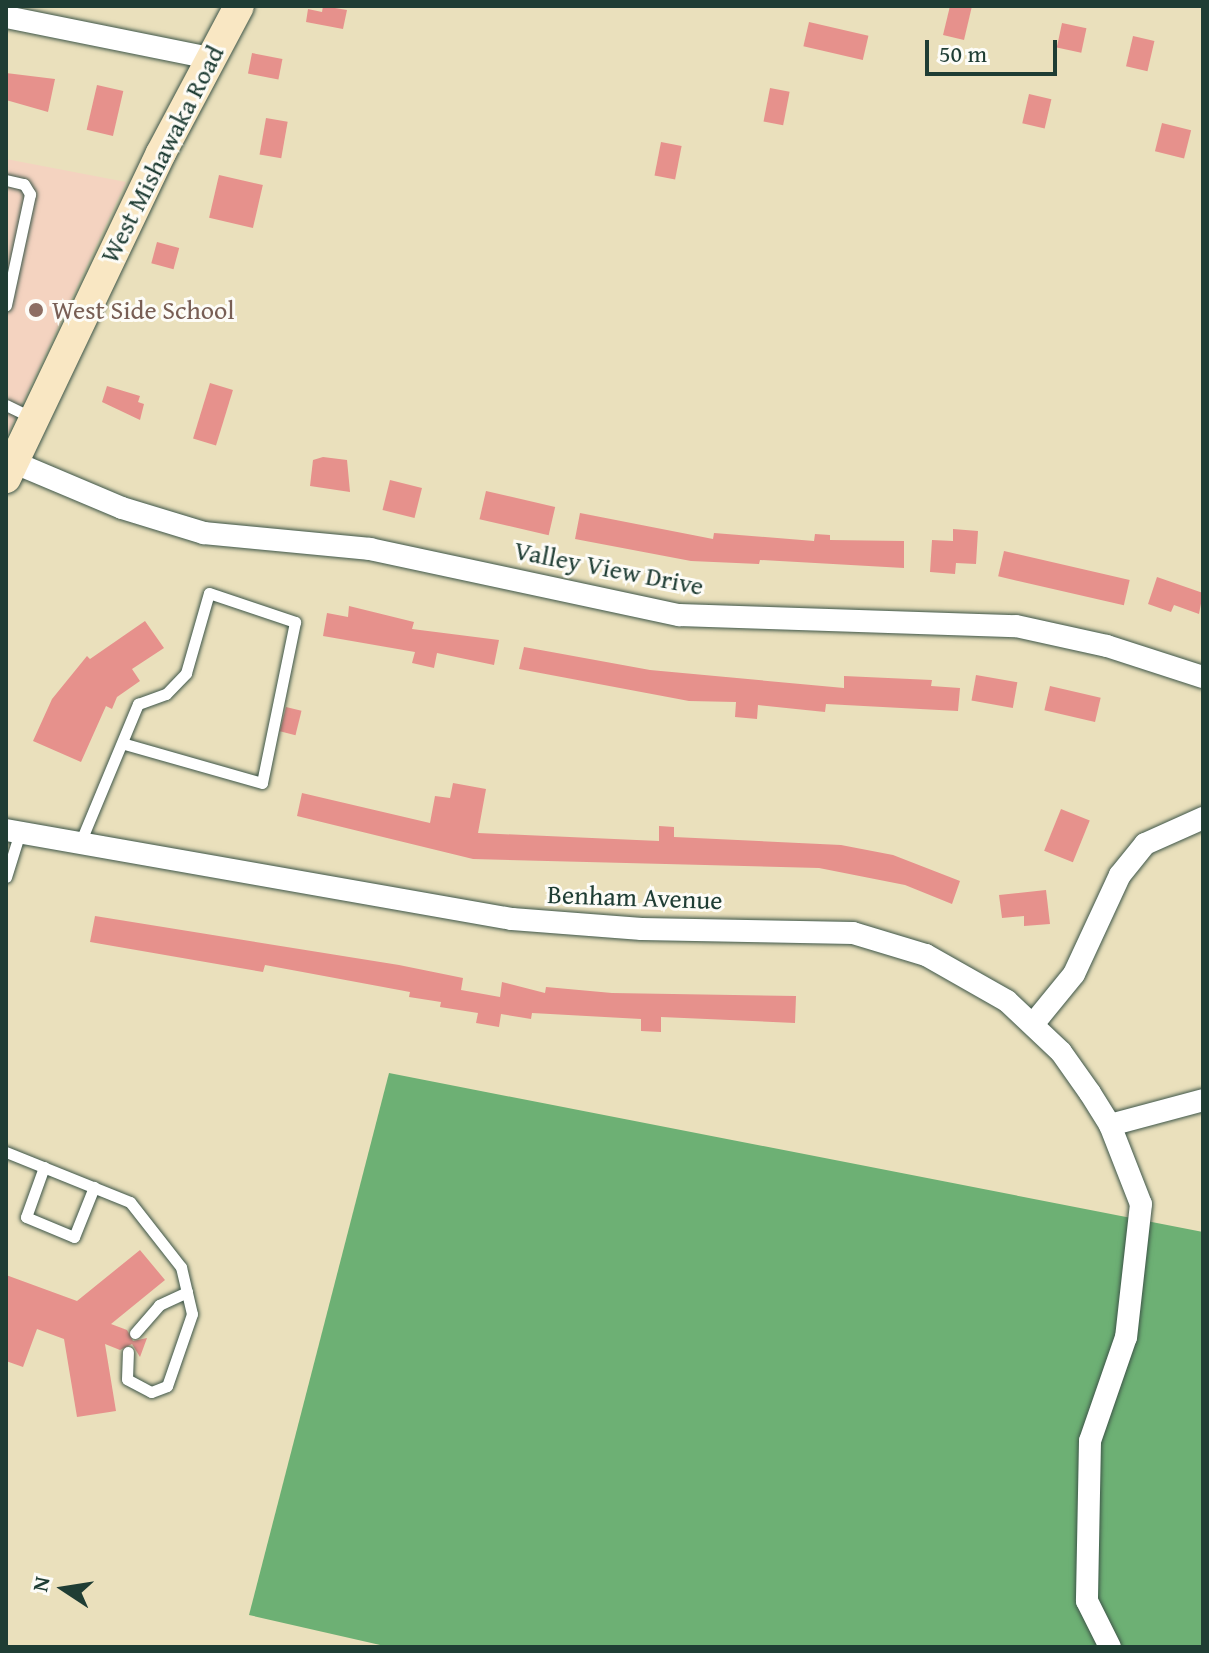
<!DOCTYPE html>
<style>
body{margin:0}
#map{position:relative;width:1209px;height:1653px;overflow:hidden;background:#eae0bc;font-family:"Gentium Book Plus",serif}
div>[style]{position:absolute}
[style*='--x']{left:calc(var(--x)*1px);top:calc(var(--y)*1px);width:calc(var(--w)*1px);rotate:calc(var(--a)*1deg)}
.built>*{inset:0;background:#f4d3c0}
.forest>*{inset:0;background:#6db074}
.building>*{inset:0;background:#e6918c;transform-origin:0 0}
.roads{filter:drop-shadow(0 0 2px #3d5548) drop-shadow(0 0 2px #3d5548)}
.lane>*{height:11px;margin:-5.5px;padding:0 5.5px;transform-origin:5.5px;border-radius:5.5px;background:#fff}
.street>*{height:22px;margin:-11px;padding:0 11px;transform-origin:11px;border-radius:11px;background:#fff}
.secondary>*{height:30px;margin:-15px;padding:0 15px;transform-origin:15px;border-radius:15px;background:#f9e7c3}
.dots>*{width:22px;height:22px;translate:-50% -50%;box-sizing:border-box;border:4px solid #fdfcf7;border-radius:50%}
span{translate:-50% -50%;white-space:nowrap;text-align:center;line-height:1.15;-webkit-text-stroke:6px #fdfcf7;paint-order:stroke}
.street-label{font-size:26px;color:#1f3d34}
.education-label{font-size:26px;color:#785e54}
.left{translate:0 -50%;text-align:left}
.frame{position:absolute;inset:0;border:8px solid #1f3d34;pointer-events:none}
.north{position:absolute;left:24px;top:1549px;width:80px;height:80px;-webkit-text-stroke:6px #fdfcf7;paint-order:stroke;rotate:282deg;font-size:22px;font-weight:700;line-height:32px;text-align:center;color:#1f3d34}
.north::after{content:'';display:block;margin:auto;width:28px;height:36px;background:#1f3d34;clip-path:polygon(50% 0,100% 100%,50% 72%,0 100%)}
.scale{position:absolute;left:925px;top:40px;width:132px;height:36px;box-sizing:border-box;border:4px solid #1f3d34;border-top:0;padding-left:10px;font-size:24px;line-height:28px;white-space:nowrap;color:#1f3d34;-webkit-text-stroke:6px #fdfcf7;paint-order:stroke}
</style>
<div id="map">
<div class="built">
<i style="clip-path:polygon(6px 159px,126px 182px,6px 438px)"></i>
</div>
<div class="forest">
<i style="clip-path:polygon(389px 1073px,1203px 1232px,1203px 1647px,389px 1647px,249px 1615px)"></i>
</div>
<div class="building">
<i style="clip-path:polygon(323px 6px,347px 10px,343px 29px,306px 22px,308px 9px,322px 12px)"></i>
<i style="clip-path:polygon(950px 6px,972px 6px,964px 40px,943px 35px)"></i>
<i style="left:809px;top:22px;width:61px;height:25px;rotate:13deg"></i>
<i style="left:1062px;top:23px;width:25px;height:25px;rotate:12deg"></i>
<i style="left:1133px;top:36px;width:22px;height:31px;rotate:13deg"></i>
<i style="left:252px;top:53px;width:31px;height:21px;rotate:11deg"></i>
<i style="clip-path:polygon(6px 73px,55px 79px,48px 112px,6px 100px)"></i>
<i style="left:97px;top:85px;width:27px;height:46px;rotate:13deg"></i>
<i style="left:770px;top:88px;width:20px;height:34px;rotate:11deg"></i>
<i style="left:1029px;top:94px;width:23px;height:30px;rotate:13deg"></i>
<i style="left:266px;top:118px;width:22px;height:37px;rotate:10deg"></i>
<i style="left:1162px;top:123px;width:30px;height:29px;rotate:14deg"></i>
<i style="left:661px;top:142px;width:21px;height:34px;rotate:11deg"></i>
<i style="left:219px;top:175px;width:45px;height:44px;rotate:13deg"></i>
<i style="left:157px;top:242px;width:23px;height:22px;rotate:15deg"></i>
<i style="left:210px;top:383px;width:24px;height:58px;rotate:17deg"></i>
<i style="clip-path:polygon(107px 386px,140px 396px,138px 402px,144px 404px,140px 420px,102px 402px)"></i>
<i style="clip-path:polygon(323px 457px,347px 460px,350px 492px,310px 486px,313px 460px)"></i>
<i style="left:390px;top:480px;width:33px;height:31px;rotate:14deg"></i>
<i style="left:486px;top:491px;width:71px;height:29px;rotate:13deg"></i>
<i style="clip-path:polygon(580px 513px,713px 539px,714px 533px,814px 541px,815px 534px,830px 535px,830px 540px,904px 541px,904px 568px,760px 560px,759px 564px,691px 561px,575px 539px)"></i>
<i style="clip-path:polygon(953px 529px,978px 531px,976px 564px,956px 563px,955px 574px,930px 572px,932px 540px,953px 541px)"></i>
<i style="left:1004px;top:551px;width:129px;height:26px;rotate:13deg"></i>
<i style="clip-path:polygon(1157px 577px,1203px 593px,1199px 614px,1174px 605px,1171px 612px,1148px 604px)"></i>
<i style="clip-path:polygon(349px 606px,414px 622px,412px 629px,499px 640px,494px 665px,437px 653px,434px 668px,412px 663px,415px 652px,323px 636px,327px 613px,348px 617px)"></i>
<i style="clip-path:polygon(145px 621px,164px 648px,132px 669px,140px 681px,117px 697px,112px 709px,106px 706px,81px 762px,33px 741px,52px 699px,87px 656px,90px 659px)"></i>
<i style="clip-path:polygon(524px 647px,650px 670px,844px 688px,844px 676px,932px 680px,931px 686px,960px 688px,958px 711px,826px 704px,825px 712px,758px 705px,757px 719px,735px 717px,736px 702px,689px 701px,519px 669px)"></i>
<i style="left:976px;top:675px;width:42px;height:26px;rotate:10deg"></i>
<i style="left:1050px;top:686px;width:52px;height:25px;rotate:13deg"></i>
<i style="left:286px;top:707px;width:16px;height:25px;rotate:14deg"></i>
<i style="clip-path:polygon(453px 783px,486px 789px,478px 833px,659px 841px,659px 826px,674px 827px,674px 837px,841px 845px,893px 855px,960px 881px,952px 904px,905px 885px,819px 868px,473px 859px,297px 816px,302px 793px,430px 823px,435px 796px,450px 798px)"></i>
<i style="left:1061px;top:809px;width:31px;height:45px;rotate:22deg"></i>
<i style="clip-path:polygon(1046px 890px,1050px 924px,1024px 926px,1024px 916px,1002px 918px,999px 895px)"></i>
<i style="clip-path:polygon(95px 916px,399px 965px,463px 978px,461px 990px,500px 997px,502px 982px,545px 993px,546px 987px,612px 993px,796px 996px,795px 1023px,661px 1017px,661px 1032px,641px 1031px,641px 1019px,532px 1013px,531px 1019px,501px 1014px,499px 1027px,476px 1023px,478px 1013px,440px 1007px,441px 1002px,409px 997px,410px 992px,265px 965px,263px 972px,90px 942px)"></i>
<i style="clip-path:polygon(140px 1250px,165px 1280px,111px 1324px,127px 1330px,133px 1341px,147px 1338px,140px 1357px,132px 1344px,120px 1350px,105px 1344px,116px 1411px,77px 1417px,64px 1339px,37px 1329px,23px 1367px,6px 1361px,6px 1275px,77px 1301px)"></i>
</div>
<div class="roads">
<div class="lane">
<i style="--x:6;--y:180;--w:18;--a:13"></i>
<i style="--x:24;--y:184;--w:12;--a:59"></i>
<i style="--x:30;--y:194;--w:114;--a:102.2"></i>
<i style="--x:6;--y:405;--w:30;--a:26"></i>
<i style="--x:80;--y:843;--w:151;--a:-67.4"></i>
<i style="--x:138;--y:704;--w:30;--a:-20"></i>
<i style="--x:166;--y:694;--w:29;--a:-46"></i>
<i style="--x:186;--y:673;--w:83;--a:-74"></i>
<i style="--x:209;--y:593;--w:91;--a:18.6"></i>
<i style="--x:295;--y:622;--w:164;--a:101.6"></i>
<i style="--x:262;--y:783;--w:142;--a:-164.1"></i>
<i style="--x:6;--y:877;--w:47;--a:-72.7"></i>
<i style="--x:6;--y:1152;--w:134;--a:22"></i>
<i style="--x:130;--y:1202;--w:83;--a:51.9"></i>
<i style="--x:181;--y:1267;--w:48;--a:76.8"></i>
<i style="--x:192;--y:1314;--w:76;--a:109.1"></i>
<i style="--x:167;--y:1386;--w:17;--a:159"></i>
<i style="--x:151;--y:1392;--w:27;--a:-152"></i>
<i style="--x:127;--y:1379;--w:27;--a:-88"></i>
<i style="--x:44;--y:1167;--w:53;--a:109.8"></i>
<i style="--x:26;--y:1217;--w:52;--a:22.6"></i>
<i style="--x:74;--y:1237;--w:54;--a:-68.2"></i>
<i style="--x:135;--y:1333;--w:37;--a:-49"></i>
<i style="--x:159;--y:1305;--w:31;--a:-25"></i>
</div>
<div class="street">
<i style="--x:6;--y:17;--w:207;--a:11.4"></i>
<i style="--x:13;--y:462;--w:118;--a:22.9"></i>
<i style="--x:122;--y:508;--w:86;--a:17"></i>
<i style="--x:204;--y:533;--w:167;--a:5.5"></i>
<i style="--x:370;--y:549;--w:316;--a:12.1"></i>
<i style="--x:679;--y:615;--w:337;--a:1.9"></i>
<i style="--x:1016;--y:626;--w:93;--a:12.4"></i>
<i style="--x:1107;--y:646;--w:101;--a:17.9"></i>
<i style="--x:6;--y:830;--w:514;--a:9.98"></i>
<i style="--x:512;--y:919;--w:130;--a:4.4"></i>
<i style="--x:642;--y:929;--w:211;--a:1.1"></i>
<i style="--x:853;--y:933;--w:76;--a:16.8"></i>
<i style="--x:926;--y:955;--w:93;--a:29.6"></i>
<i style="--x:1007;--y:1001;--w:74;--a:43.4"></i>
<i style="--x:1061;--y:1052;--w:50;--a:54.7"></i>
<i style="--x:1090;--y:1093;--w:38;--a:58"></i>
<i style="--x:1110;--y:1125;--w:85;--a:68.6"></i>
<i style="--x:1141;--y:1204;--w:134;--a:96.4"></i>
<i style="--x:1126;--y:1337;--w:110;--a:109.1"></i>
<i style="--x:1090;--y:1441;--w:160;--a:91.1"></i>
<i style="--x:1087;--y:1601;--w:51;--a:63.4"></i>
<i style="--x:1034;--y:1023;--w:63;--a:-50.8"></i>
<i style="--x:1074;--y:974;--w:109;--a:-65.1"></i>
<i style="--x:1120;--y:875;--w:40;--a:-51"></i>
<i style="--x:1145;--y:844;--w:64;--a:-24.1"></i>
<i style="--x:1110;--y:1125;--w:96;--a:-15"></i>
</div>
<div class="secondary">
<i style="--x:6;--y:478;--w:360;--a:-64.5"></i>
<i style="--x:161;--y:153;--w:166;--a:-62"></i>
</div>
</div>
<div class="dots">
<i style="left:36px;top:310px;background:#8d6e63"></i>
</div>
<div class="street-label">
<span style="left:162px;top:154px;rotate:-63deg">West Mishawaka Road</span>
<span style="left:609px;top:568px;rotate:11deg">Valley View Drive</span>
<span style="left:635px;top:897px;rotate:2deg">Benham Avenue</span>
</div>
<div class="education-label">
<span class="left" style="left:52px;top:310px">West Side School</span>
</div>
<div class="frame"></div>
<div class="north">N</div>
<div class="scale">50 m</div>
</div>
